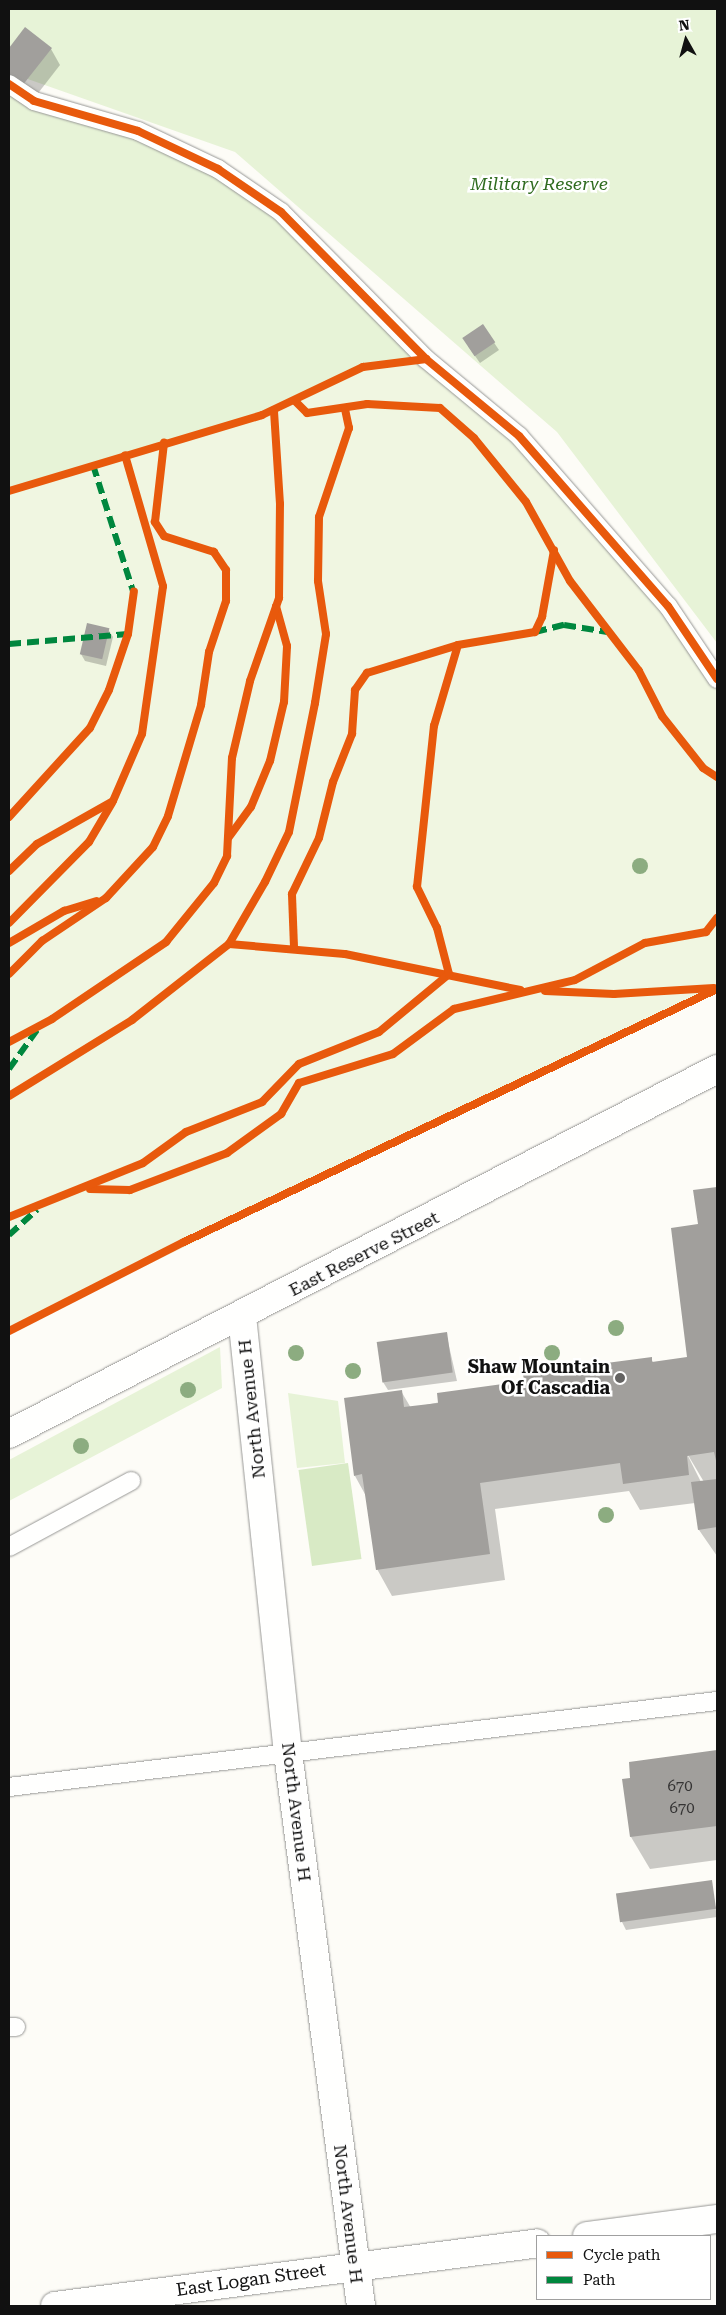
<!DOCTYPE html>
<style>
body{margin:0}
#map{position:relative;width:726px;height:2315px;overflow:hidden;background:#fdfcf7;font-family:"Roboto Serif",serif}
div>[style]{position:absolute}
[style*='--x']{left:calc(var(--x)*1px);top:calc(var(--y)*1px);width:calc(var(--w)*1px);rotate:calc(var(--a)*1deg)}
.green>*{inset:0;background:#e7f3d7}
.forest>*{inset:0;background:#d8eac5;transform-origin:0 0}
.pitch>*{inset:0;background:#f0f6e1}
.shadow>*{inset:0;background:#0003}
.building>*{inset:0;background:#a19f9c;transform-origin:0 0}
.roads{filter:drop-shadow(0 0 1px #979795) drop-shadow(0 0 1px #979795)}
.service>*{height:18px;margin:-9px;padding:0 9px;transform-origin:9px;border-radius:9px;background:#fffffe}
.minor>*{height:28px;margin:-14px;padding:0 14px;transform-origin:14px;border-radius:14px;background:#fffffe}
.tertiary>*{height:28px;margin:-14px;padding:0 14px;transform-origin:14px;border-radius:14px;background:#fffffe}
.quiet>*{height:6px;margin-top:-3px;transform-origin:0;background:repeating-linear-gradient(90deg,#00873e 0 12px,transparent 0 18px)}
.cycleway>*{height:8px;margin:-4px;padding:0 4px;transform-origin:4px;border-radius:4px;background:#e8590c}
.trees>*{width:16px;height:16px;margin:-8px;border-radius:50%;background:#8cac80}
.dots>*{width:14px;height:14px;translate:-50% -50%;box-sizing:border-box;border:2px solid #fff;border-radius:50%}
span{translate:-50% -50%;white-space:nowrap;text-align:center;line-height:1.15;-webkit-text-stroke:5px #fff;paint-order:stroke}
.number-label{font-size:15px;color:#353434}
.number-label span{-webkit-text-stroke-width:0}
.park-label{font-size:18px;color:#2f6b1f;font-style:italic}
.street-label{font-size:18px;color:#111}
.poi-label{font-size:18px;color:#111;font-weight:700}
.right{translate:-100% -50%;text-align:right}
.frame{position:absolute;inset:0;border:10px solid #111;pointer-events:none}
.legend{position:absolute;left:536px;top:2235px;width:175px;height:65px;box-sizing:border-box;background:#fff;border:1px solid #a0a0a0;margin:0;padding:6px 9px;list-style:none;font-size:15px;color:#111}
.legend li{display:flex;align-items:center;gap:10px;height:25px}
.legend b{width:25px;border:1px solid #a0a0a0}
.north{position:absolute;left:661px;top:15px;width:50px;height:50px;-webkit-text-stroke:4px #fff;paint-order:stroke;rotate:353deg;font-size:14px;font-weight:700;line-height:20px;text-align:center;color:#111}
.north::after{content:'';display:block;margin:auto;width:18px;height:22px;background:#111;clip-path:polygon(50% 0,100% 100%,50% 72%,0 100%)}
</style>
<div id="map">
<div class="green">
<i style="clip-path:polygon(9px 9px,717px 9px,717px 643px,557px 432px,235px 152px,22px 77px,9px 62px)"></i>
<i style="clip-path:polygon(9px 84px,138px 131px,282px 212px,426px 359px,363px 367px,262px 415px,9px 491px)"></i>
<i style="clip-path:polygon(220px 1347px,222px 1388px,9px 1501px,9px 1460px)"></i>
<i style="clip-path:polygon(288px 1393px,338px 1401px,345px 1463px,297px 1468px)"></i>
</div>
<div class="forest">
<i style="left:348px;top:1463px;width:97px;height:50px;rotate:82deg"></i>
</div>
<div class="pitch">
<i style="clip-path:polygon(426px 359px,519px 436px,717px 679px,717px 989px,9px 1332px,9px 491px,262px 415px,363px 367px)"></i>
</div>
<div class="shadow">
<i style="clip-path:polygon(26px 29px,51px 49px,60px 65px,32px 101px,9px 82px,9px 50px)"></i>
<i style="clip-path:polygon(482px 325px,499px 350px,480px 363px,468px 346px)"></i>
<i style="clip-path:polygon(108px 629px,113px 637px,106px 666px,85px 661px,81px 654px)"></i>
<i style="clip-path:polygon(evenodd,717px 1188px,717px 1556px,699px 1530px,695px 1503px,640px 1510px,629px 1491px,495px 1509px,505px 1580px,392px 1596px,377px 1569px,366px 1496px,355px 1476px,401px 1391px,411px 1408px,651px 1359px,654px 1363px,689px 1358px,699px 1225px,694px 1191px,717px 1188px,685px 1450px,704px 1482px,701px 1482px,685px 1450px)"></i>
<i style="clip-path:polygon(446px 1333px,457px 1381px,388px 1390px,383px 1382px)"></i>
<i style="clip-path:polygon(717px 1752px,717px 1860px,650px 1869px,631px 1837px,630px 1763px)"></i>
<i style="clip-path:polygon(711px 1881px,717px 1917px,626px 1930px,622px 1922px)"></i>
</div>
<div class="building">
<i style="clip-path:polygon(25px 27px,52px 48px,22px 86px,9px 75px,9px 48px)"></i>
<i style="left:483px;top:324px;width:22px;height:25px;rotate:56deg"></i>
<i style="left:87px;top:623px;width:23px;height:32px;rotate:13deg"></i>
<i style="clip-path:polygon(717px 1187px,717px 1465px,714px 1452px,687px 1456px,689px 1475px,623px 1484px,620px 1463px,480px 1483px,490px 1554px,376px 1570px,362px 1474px,354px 1476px,344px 1398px,402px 1390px,404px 1407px,438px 1403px,437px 1393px,524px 1381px,523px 1374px,652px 1357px,652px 1362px,687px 1357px,671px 1228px,698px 1224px,693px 1190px)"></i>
<i style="left:447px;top:1332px;width:41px;height:71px;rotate:82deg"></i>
<i style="clip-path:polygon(717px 1479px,717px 1527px,698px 1530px,691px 1482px)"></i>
<i style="clip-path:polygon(717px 1750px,717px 1826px,630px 1837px,622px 1779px,630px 1778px,629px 1762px)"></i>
<i style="left:712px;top:1880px;width:29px;height:97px;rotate:82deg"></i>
</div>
<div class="roads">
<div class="service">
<i style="--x:9;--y:84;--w:30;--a:34"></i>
<i style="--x:34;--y:101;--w:108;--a:16.1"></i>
<i style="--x:138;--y:131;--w:89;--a:25.4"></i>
<i style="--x:218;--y:169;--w:76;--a:34.3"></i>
<i style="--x:281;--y:212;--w:206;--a:45.4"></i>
<i style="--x:426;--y:359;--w:121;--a:39.6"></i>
<i style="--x:519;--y:436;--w:226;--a:48.8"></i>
<i style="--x:668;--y:606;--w:88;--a:56.1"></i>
<i style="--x:9;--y:1547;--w:139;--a:-28.4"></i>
<i style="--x:9;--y:1787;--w:713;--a:-6.93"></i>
<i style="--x:9;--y:2027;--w:7;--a:0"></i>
</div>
<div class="minor">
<i style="--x:242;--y:1316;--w:439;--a:84"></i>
<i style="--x:288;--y:1753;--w:558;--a:82.48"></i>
<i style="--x:587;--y:2236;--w:131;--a:-7.5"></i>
<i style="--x:55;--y:2306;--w:486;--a:-7.4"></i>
</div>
<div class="tertiary">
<i style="--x:9;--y:1434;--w:797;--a:-27.27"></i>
</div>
</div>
<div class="quiet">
<i style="--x:93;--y:465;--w:135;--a:72.4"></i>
<i style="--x:535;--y:632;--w:30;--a:-14"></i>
<i style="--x:564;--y:625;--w:44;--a:9.2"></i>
<i style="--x:9;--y:644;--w:119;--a:-4.8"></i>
<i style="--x:9;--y:1069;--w:48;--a:-54.3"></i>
<i style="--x:9;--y:1235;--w:38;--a:-42"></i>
</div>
<div class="cycleway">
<i style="--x:9;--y:84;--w:30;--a:34"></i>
<i style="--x:34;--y:101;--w:108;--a:16.1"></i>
<i style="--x:138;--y:131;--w:89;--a:25.4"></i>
<i style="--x:218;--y:169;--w:76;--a:34.3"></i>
<i style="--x:281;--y:212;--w:206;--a:45.4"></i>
<i style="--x:426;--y:359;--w:121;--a:39.6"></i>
<i style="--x:519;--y:436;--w:226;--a:48.8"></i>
<i style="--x:668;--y:606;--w:88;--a:56.1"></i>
<i style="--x:295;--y:401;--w:17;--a:45"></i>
<i style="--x:307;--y:413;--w:61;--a:-8.5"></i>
<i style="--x:367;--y:404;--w:73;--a:3.1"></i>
<i style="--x:440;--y:408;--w:45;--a:41.4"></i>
<i style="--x:474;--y:438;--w:82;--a:50.9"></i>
<i style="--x:526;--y:502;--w:90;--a:60.9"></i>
<i style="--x:570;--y:581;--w:113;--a:52.5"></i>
<i style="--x:639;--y:671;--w:51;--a:62.9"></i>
<i style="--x:662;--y:716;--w:66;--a:51.7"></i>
<i style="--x:703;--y:768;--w:17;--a:33"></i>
<i style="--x:9;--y:491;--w:264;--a:-16.7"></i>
<i style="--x:262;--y:415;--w:112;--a:-25.4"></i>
<i style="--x:363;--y:367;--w:64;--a:-7.2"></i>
<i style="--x:9;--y:817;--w:120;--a:-47.7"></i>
<i style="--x:90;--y:728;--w:42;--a:-63.4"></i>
<i style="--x:109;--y:690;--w:59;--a:-71.3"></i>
<i style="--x:128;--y:634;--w:43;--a:-82.1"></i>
<i style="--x:229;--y:837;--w:37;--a:-54"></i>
<i style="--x:251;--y:807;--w:50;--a:-67.6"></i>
<i style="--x:270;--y:761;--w:61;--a:-76.7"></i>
<i style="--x:284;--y:702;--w:56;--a:-86.9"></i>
<i style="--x:287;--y:646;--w:41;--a:-105.4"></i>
<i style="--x:9;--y:871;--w:39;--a:-44"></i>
<i style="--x:37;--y:844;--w:87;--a:-29.5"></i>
<i style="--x:113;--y:801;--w:73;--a:-66.6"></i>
<i style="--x:142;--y:734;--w:149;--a:-81.9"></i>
<i style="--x:163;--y:586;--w:136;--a:-106.2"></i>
<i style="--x:9;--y:923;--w:114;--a:-45.4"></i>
<i style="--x:89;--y:842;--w:45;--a:-59.5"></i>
<i style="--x:9;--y:943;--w:64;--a:-30.2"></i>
<i style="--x:64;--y:911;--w:34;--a:-17"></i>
<i style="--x:229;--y:944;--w:116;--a:4.9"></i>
<i style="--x:345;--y:954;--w:179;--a:11.6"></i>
<i style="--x:294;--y:947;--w:53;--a:-92.2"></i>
<i style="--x:292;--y:894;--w:62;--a:-64.3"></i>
<i style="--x:319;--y:838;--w:58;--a:-76"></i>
<i style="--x:333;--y:782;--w:52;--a:-68.4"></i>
<i style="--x:352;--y:734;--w:44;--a:-86.1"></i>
<i style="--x:355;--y:690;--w:21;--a:-55"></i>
<i style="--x:367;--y:673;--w:95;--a:-17.1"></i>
<i style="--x:9;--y:974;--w:47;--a:-45"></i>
<i style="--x:42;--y:941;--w:77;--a:-33.9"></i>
<i style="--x:106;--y:898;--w:69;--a:-47.3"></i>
<i style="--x:153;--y:847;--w:34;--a:-64"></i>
<i style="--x:168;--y:816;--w:116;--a:-73.4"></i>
<i style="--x:201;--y:705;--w:54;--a:-81.4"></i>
<i style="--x:209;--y:652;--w:54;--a:-71.6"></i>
<i style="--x:226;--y:601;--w:31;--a:-90"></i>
<i style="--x:226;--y:570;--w:22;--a:-124"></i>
<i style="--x:214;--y:552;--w:52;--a:-162.3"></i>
<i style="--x:164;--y:536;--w:17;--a:-123"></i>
<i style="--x:155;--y:522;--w:80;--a:-83.5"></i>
<i style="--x:545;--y:991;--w:69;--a:2.5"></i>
<i style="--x:614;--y:994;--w:100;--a:-3.4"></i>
<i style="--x:9;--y:1042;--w:49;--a:-28.1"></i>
<i style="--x:52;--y:1019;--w:138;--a:-34"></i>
<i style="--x:166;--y:942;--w:76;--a:-50.9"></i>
<i style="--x:214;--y:883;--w:30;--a:-64"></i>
<i style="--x:227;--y:856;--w:98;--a:-87.1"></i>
<i style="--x:232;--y:758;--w:79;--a:-76.8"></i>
<i style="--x:250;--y:681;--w:88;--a:-70.7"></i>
<i style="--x:279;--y:598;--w:94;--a:-89.4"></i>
<i style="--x:280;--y:504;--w:94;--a:-93.7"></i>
<i style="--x:9;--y:1096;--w:145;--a:-31.7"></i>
<i style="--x:132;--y:1020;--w:123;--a:-38.1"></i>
<i style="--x:229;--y:944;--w:72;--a:-59.9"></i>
<i style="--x:265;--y:882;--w:55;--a:-64.4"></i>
<i style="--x:289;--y:832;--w:132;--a:-78.6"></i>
<i style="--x:315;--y:703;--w:70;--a:-80.9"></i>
<i style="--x:326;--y:634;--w:54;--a:-98.6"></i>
<i style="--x:318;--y:581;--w:64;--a:-89.1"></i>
<i style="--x:319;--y:517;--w:94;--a:-71.4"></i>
<i style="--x:349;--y:428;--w:19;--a:-102"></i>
<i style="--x:90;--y:1189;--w:40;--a:1.4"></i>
<i style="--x:130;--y:1190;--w:104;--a:-20.9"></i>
<i style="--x:227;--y:1153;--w:67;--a:-35.8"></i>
<i style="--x:281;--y:1114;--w:36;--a:-60"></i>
<i style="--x:299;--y:1083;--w:98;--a:-17.1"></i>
<i style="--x:393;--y:1054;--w:76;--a:-36.4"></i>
<i style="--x:454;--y:1009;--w:124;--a:-13.5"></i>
<i style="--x:575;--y:980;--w:79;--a:-27.9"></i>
<i style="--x:645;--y:943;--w:62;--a:-10.2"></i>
<i style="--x:706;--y:932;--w:18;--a:-52"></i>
<i style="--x:9;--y:1217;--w:144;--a:-21.9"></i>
<i style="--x:143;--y:1163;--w:53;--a:-35.8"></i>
<i style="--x:186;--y:1132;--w:82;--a:-21.5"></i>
<i style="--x:262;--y:1102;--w:53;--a:-45.8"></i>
<i style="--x:299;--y:1064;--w:86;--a:-21.8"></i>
<i style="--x:379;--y:1032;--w:91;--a:-39.6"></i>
<i style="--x:449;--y:974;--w:48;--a:-104.6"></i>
<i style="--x:437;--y:928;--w:46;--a:-116"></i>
<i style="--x:417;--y:887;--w:162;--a:-84"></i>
<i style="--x:434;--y:726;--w:84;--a:-73.5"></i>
<i style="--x:458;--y:645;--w:78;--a:-9.6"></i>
<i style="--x:535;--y:632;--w:17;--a:-65"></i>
<i style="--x:542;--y:617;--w:68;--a:-79.8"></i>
<i style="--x:9;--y:1331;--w:196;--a:-27"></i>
<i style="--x:184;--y:1242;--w:590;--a:-25.39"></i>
</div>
<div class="trees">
<i style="left:640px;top:866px"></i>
<i style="left:616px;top:1328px"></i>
<i style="left:296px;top:1353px"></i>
<i style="left:552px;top:1353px"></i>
<i style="left:353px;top:1371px"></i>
<i style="left:188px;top:1390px"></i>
<i style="left:81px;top:1446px"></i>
<i style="left:606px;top:1515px"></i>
</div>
<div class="dots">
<i style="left:620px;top:1378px;background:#646362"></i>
</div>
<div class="number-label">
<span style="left:680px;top:1787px">670</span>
<span style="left:682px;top:1809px">670</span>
</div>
<div class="park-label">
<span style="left:539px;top:184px">Military Reserve</span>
</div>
<div class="street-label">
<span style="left:364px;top:1254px;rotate:-27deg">East Reserve Street</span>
<span style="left:252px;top:1409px;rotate:-96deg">North Avenue H</span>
<span style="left:296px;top:1812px;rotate:83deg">North Avenue H</span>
<span style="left:348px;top:2214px;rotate:83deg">North Avenue H</span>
<span style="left:251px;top:2280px;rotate:-8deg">East Logan Street</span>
</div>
<div class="poi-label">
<span class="right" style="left:610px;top:1378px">Shaw Mountain<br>Of Cascadia</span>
</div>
<div class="frame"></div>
<ul class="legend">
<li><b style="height:6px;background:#e8590c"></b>Cycle path</li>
<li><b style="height:6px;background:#00873e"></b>Path</li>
</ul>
<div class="north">N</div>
</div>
